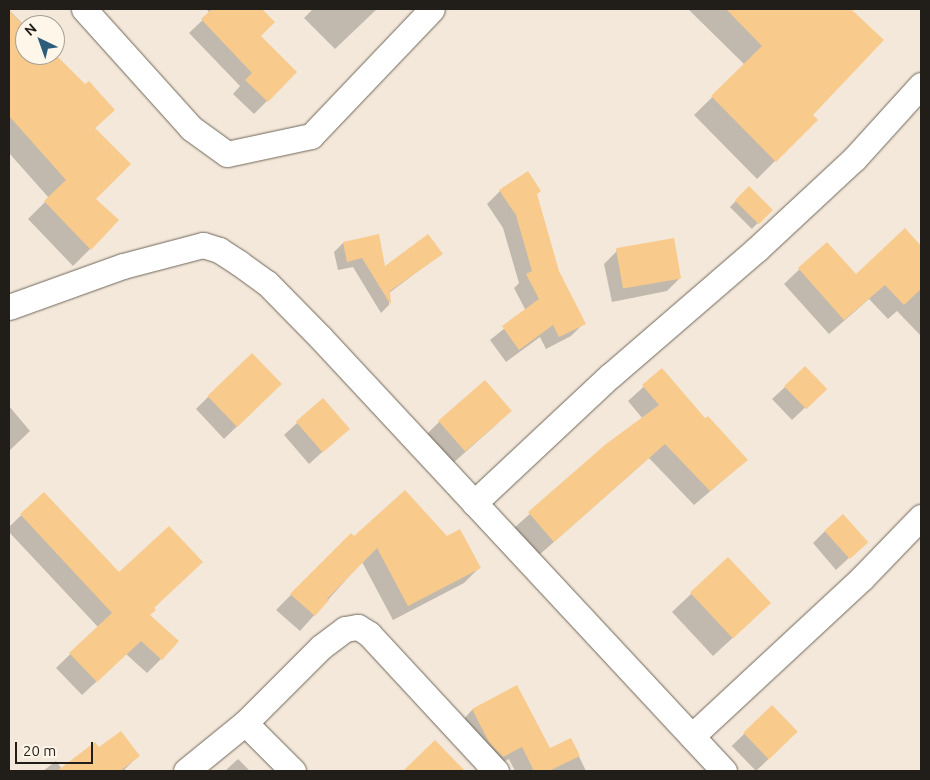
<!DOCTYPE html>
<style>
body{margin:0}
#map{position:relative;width:930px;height:780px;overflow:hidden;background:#f3e8da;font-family:Ubuntu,sans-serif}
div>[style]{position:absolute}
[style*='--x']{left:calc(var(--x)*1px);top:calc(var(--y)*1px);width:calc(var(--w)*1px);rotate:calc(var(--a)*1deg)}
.shadow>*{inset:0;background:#0003;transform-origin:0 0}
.building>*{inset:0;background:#f8cb8c;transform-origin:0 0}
.roads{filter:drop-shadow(0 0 1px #6f6659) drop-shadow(0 0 1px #6f6659)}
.minor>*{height:25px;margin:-12.5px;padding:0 12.5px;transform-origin:12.5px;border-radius:12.5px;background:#fff}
span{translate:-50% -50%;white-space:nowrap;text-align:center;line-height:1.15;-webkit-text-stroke:4px #fff6ea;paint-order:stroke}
.frame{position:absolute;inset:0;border:10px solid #211d18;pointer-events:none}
.north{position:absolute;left:15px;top:15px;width:50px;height:50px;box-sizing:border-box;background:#fff6ea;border:1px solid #a69f96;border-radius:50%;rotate:318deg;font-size:14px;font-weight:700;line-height:20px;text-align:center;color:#211d18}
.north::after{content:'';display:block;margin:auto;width:18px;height:22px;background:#2c5d7b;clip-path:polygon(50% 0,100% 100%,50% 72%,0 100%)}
.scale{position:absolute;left:15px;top:742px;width:78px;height:22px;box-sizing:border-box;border:2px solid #211d18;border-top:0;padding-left:6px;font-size:15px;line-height:18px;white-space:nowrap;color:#211d18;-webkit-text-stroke:4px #fff6ea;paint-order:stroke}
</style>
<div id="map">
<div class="shadow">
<i style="clip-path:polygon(206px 9px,261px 9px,273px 22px,259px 36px,296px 72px,254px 114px,233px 94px,240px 86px,189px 33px,210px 13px)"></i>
<i style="clip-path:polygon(313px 9px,377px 9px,335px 49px,304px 18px)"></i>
<i style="clip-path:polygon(688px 9px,792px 9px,801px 18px,810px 9px,849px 9px,883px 40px,811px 115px,816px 120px,757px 179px,694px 115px,745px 65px)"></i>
<i style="clip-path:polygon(9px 10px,25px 26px,25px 55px,85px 86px,114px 110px,94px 129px,90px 249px,73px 266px,28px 219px,49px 198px,9px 153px)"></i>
<i style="left:749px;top:188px;width:31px;height:27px;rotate:45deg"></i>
<i style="clip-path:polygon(500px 191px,536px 195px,558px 272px,584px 323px,571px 336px,546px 349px,540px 337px,506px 362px,490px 340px,526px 311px,514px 288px,519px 283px,503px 228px,487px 204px)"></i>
<i style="clip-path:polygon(905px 230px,921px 248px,921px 336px,897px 311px,888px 319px,869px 299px,829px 334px,784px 284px,827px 243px,856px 275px)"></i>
<i style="clip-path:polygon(343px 243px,384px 268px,441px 254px,389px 293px,389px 305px,381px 313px,353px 267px,338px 270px,334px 252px)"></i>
<i style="clip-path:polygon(617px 251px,680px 278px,667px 291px,612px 302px,604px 264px)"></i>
<i style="clip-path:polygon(662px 370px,705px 420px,747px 460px,694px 505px,649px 458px,538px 556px,514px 528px,607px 445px,643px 419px,628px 401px)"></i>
<i style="clip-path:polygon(785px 387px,812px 401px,792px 420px,772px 399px)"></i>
<i style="clip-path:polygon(208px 397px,267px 397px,224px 439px,196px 409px)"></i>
<i style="clip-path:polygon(9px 406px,30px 431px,9px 451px)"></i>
<i style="clip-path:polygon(439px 422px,498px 423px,452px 464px,427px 434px)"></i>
<i style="clip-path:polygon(297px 423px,348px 429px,309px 464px,284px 435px)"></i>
<i style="clip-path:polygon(44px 493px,153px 609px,149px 616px,161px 659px,147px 673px,126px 654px,82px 695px,56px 668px,98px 627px,9px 532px,9px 527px)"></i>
<i style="clip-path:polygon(825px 531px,853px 554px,836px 570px,813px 543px)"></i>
<i style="clip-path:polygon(351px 534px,354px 538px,479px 568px,464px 583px,393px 620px,362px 562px,300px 631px,276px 610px)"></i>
<i style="clip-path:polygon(728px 559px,750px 622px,713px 656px,672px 612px)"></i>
<i style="clip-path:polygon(516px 687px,550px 750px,571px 740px,586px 771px,515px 771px,509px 759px,490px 769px,460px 723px,472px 710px)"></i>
<i style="left:772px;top:707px;width:35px;height:56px;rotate:46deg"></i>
<i style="clip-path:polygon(435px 742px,463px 771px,405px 771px)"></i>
<i style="clip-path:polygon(99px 749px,138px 756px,123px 771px,43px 771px,56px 761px,62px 769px)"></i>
<i style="clip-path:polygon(238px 759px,250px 771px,225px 771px)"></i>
</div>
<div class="building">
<i style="clip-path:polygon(212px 9px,262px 9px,275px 22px,261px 36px,297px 72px,268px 102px,245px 80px,252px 73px,201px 19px)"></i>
<i style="clip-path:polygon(726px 9px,851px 9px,884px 40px,813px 115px,818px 120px,776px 162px,711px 96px,762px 46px)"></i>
<i style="clip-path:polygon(9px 10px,25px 27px,25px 55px,55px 54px,85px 84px,89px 81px,115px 110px,95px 128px,131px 164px,96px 199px,119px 220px,91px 250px,44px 201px,66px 180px,9px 116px)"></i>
<i style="clip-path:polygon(528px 171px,541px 191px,537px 194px,559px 271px,586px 324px,559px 337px,553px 325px,519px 350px,502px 326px,539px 299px,526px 274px,532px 271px,516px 215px,499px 190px)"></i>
<i style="left:749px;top:186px;width:34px;height:20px;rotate:45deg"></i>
<i style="clip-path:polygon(905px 228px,921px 246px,921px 289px,904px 305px,885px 285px,844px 320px,798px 268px,827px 242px,856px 274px)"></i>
<i style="clip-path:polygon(379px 234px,385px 266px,428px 234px,443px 254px,390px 291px,391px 305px,362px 258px,347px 262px,343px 242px)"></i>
<i style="left:674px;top:238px;width:41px;height:59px;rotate:80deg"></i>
<i style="left:252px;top:353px;width:43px;height:62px;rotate:46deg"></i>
<i style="left:805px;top:366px;width:32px;height:29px;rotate:46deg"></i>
<i style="clip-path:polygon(662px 368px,705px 418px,708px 416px,748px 460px,710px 491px,665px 444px,554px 542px,528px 512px,606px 444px,659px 405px,642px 385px)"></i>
<i style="left:485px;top:380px;width:41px;height:62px;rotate:49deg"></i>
<i style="left:323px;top:398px;width:41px;height:36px;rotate:49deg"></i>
<i style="clip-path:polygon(405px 490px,447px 536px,460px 529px,481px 568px,408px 606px,377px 548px,327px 599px,329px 600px,315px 616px,290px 594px,351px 533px,354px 536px)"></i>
<i style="clip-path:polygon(44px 492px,119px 572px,169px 526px,203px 562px,154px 608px,156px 610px,150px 615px,179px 641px,162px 660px,141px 641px,97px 682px,69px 653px,112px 613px,20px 514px)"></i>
<i style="left:843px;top:514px;width:38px;height:25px;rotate:48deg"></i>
<i style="left:728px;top:557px;width:63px;height:52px;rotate:47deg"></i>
<i style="clip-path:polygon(517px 685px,550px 748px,571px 738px,580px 756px,549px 771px,534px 771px,522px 747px,503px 757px,489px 742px,472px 709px)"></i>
<i style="left:772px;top:705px;width:37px;height:40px;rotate:46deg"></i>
<i style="clip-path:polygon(121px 731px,140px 756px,120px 771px,57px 771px,95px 742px,99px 747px)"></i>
<i style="clip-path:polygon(435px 740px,465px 771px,403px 771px)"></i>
</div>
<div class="roads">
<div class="minor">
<i style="--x:84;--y:9;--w:160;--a:48"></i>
<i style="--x:191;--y:128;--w:44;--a:35.8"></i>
<i style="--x:227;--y:154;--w:86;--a:-12.1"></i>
<i style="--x:311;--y:136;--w:175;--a:-46.4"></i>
<i style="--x:9;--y:307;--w:121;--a:-19.8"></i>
<i style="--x:123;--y:266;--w:83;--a:-14.7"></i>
<i style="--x:203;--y:245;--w:17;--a:17"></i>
<i style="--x:219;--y:250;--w:24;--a:33"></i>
<i style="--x:239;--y:263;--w:34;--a:36"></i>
<i style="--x:267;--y:283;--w:76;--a:45.5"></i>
<i style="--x:320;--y:337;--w:593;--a:47.05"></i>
<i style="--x:474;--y:503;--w:187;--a:-43.1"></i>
<i style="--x:611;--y:375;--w:193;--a:-40.8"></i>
<i style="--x:757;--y:249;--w:132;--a:-42.9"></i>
<i style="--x:854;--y:159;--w:100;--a:-47.8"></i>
<i style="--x:245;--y:723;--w:68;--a:45"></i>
<i style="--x:692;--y:736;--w:232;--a:-42.9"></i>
<i style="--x:862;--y:578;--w:85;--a:-46"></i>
<i style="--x:186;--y:771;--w:76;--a:-39.1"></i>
<i style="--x:245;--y:723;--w:107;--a:-45"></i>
<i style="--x:321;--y:647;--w:30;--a:-37"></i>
<i style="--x:345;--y:629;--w:13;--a:-9"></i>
<i style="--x:358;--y:627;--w:13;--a:32"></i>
<i style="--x:369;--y:634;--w:187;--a:47.2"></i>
</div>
</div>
<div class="frame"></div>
<div class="north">N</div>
<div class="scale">20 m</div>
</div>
